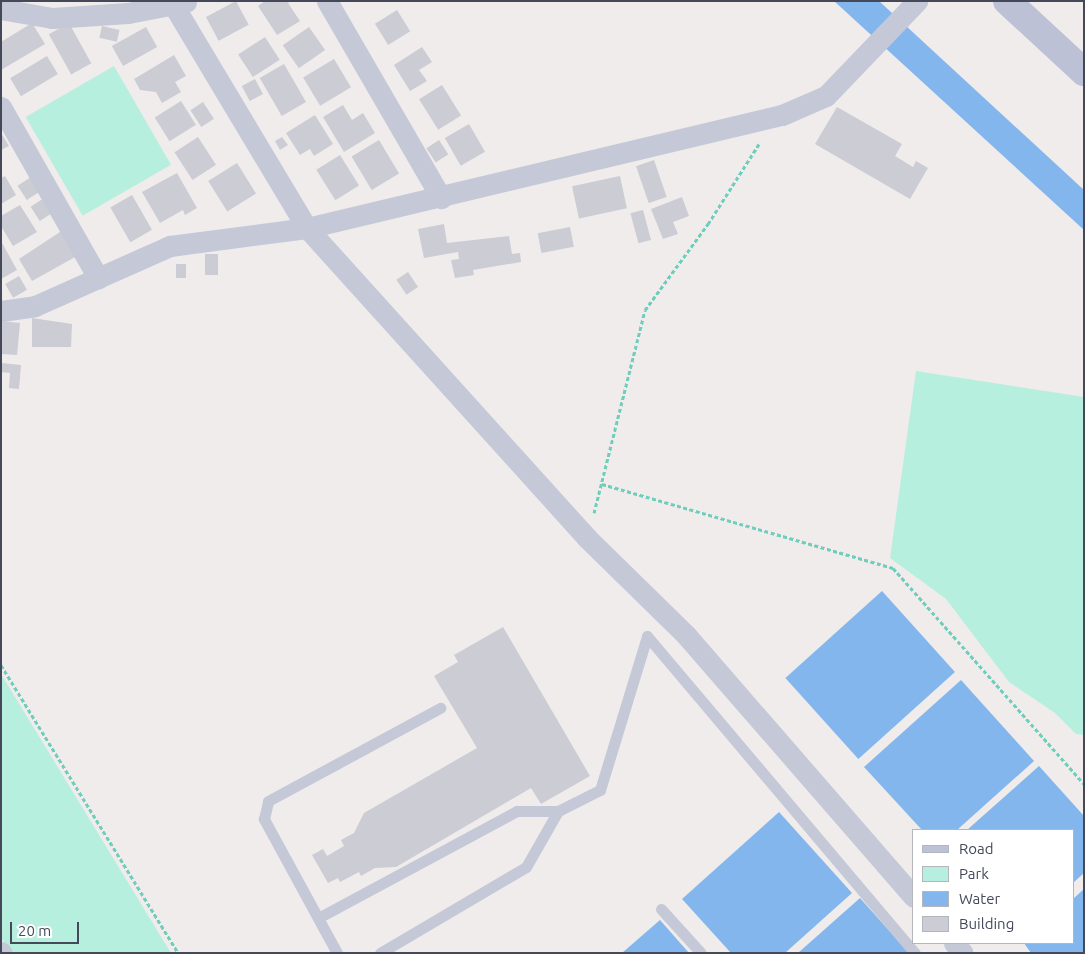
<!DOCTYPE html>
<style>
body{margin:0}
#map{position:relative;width:1085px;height:954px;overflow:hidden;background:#efeceb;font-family:Ubuntu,sans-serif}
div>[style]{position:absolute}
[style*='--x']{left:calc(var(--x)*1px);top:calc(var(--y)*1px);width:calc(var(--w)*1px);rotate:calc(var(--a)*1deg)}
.green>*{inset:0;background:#b7efde;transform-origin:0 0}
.water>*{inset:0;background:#83b6ed;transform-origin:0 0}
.building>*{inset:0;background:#cbccd4;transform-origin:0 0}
.path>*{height:3px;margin-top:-1.5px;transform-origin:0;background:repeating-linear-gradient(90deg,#6fcdbc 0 4px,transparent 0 6.5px)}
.lane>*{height:11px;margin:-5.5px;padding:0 5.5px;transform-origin:5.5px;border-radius:5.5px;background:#c4c8d7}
.street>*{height:21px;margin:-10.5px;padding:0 10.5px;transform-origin:10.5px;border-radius:10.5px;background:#c4c8d7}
.secondary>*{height:28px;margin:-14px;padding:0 14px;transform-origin:14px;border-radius:14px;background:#bdc1d6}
span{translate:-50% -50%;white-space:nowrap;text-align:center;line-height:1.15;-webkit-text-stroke:4.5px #fff;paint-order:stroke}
.frame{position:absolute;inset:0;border:2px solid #444859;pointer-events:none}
.legend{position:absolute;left:912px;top:829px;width:162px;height:115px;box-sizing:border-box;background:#fff;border:1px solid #b4b6bd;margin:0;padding:6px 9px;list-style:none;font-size:15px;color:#444859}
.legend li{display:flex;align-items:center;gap:10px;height:25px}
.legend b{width:25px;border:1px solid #b4b6bd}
.scale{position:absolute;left:10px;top:922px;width:69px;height:22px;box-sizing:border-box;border:2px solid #444859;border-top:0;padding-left:6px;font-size:15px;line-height:18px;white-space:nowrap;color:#444859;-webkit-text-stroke:4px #fff;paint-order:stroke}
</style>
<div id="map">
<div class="green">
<i style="left:114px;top:66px;width:114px;height:102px;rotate:60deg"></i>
<i style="clip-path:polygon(916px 371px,1084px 397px,1084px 735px,1076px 734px,1055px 713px,1009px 682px,946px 599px,890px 558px)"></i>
<i style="clip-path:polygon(1px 674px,171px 953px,10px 953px,1px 937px)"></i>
</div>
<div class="water">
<i style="clip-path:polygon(834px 1px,879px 1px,1084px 190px,1084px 230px)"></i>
<i style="left:882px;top:591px;width:109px;height:130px;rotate:48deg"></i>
<i style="clip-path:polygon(961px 680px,1034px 761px,957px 830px,922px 830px,864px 767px)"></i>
<i style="clip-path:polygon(1039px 766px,1084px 816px,1084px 873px,1074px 882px,1074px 830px,967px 830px)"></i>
<i style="clip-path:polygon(779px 812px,852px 893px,785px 953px,731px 953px,682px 899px)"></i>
<i style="clip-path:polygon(1084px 889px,1084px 953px,1031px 953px,1024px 943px,1074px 943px,1074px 898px)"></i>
<i style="clip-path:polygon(860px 898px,909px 953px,798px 953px)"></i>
<i style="clip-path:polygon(660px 920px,689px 953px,622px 953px)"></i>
</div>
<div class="building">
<i style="left:236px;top:1px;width:27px;height:34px;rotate:62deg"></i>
<i style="clip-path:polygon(265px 1px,291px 1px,288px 3px,300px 21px,277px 35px,258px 6px)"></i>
<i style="left:397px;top:10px;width:25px;height:26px;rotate:58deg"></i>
<i style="clip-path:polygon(32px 23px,45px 44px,1px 70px,1px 42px)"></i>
<i style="left:69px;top:23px;width:46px;height:23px;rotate:61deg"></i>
<i style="left:102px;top:26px;width:18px;height:12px;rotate:13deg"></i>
<i style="left:146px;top:27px;width:23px;height:39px;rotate:61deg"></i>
<i style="left:309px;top:27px;width:28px;height:32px;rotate:55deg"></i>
<i style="left:265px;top:37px;width:27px;height:32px;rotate:57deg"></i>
<i style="clip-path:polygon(422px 47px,432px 62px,419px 70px,427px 81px,410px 91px,394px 65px)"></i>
<i style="clip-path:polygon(174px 55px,186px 76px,175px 82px,181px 92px,162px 103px,156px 92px,140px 90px,134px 79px)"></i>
<i style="left:47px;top:56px;width:21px;height:43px;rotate:59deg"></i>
<i style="left:334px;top:59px;width:33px;height:36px;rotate:59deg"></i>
<i style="left:284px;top:64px;width:44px;height:28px;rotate:60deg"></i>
<i style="left:255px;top:79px;width:17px;height:15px;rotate:62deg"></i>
<i style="left:442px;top:85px;width:36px;height:27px;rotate:58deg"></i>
<i style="left:181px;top:101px;width:28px;height:31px;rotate:58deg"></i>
<i style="left:203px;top:102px;width:20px;height:15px;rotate:57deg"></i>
<i style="clip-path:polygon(343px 105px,352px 120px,363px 113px,375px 133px,344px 152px,323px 117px)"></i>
<i style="clip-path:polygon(837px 107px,902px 144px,895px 156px,913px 167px,916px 161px,928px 168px,910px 199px,815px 144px)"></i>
<i style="clip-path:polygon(315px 115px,333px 144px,314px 156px,310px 149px,300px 155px,286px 133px)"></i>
<i style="left:469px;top:124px;width:32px;height:28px;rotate:60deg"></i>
<i style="clip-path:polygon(1px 133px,9px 146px,1px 150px)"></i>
<i style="left:198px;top:137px;width:33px;height:28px;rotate:57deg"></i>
<i style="clip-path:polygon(282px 137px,288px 145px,280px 150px,275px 141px)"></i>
<i style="left:379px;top:140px;width:39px;height:32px;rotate:59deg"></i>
<i style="left:439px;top:140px;width:17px;height:15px;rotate:57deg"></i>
<i style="left:340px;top:155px;width:36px;height:28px;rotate:58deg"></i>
<i style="left:654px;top:160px;width:39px;height:19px;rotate:71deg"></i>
<i style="left:237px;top:163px;width:36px;height:34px;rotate:58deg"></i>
<i style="clip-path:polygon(177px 173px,197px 208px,185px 215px,183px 210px,160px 223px,142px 192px)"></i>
<i style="clip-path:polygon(5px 176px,16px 195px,1px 204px,1px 178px)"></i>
<i style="left:620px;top:176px;width:33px;height:49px;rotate:78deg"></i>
<i style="left:31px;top:177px;width:17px;height:16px;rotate:57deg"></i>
<i style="left:132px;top:195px;width:40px;height:25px;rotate:60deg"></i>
<i style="clip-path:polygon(682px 197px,689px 216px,673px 222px,678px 234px,663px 239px,651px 209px)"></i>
<i style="left:44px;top:198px;width:17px;height:16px;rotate:57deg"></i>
<i style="clip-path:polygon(20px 205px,37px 232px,13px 246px,1px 226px,1px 216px)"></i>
<i style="left:643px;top:210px;width:31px;height:13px;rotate:75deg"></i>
<i style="clip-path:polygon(444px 224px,447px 243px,509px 236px,512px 254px,520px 253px,521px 262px,473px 270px,474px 275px,455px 278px,451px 260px,459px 259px,458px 252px,424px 258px,418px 229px)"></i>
<i style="left:570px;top:227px;width:20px;height:33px;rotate:79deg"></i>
<i style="clip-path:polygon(63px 230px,77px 256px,32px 281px,19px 259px)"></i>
<i style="clip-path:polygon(1px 241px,17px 270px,1px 279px)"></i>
<i style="left:205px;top:254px;width:13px;height:21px"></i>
<i style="left:176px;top:264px;width:10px;height:14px"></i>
<i style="left:408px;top:272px;width:18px;height:14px;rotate:56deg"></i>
<i style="left:19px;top:276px;width:16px;height:16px;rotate:60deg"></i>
<i style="clip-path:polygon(32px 318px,72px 324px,71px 347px,32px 347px)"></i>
<i style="clip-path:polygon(1px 321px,20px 323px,17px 355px,1px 354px)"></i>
<i style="clip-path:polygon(1px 363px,21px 365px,19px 389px,9px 388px,10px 373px,1px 372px)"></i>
<i style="clip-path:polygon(503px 627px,590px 776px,541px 804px,531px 788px,396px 867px,375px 868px,361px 876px,359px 872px,340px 882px,338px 878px,328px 883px,312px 855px,323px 849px,327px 856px,344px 846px,341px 840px,354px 833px,364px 813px,477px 748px,434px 676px,458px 662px,454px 655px)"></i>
</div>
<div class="path">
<i style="--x:602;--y:484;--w:303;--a:16.1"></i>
<i style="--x:893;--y:568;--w:288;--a:48.5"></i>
<i style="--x:594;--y:513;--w:209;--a:-75.9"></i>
<i style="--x:645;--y:310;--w:107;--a:-53.8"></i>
<i style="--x:708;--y:224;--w:95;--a:-57.5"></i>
<i style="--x:1;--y:665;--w:338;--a:58.4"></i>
</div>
<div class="lane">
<i style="--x:661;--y:909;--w:59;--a:47.7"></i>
<i style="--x:318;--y:918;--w:226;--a:-28.3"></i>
<i style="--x:517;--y:811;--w:41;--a:0"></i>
<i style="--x:558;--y:811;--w:47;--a:-26.6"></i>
<i style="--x:600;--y:790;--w:161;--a:-73"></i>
<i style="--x:647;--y:636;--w:415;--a:49.8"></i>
<i style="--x:337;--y:953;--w:153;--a:-118.6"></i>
<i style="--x:264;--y:819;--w:18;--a:-77"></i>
<i style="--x:268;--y:801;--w:196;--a:-28.4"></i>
<i style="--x:380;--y:953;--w:169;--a:-30.5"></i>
<i style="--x:526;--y:867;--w:64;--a:-60.3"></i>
</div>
<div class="street">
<i style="--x:171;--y:1;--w:265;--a:59.1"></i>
<i style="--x:307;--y:228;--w:418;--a:47.9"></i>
<i style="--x:587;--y:538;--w:139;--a:44.4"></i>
<i style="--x:686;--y:635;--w:347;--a:49"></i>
<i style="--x:327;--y:1;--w:228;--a:59.9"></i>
<i style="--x:1;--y:9;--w:52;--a:10"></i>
<i style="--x:52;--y:18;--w:76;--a:-3.8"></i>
<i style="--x:128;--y:13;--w:59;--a:-10.7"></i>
<i style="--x:1;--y:107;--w:197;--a:60.4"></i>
<i style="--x:1;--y:311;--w:34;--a:-8"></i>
<i style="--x:35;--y:306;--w:148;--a:-24"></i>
<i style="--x:170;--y:246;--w:138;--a:-7.5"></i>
<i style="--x:307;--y:228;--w:488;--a:-13.4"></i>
<i style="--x:782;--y:115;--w:48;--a:-23.4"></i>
<i style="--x:826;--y:96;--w:132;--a:-46.2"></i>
<i style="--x:954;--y:943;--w:13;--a:48"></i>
<i style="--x:1;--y:952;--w:1;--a:45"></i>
</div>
<div class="secondary">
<i style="--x:1007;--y:1;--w:105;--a:42.7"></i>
</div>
<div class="frame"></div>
<ul class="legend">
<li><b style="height:6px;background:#bdc1d6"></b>Road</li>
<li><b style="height:14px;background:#b7efde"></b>Park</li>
<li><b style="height:14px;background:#83b6ed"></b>Water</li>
<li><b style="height:14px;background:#cbccd4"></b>Building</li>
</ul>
<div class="scale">20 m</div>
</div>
